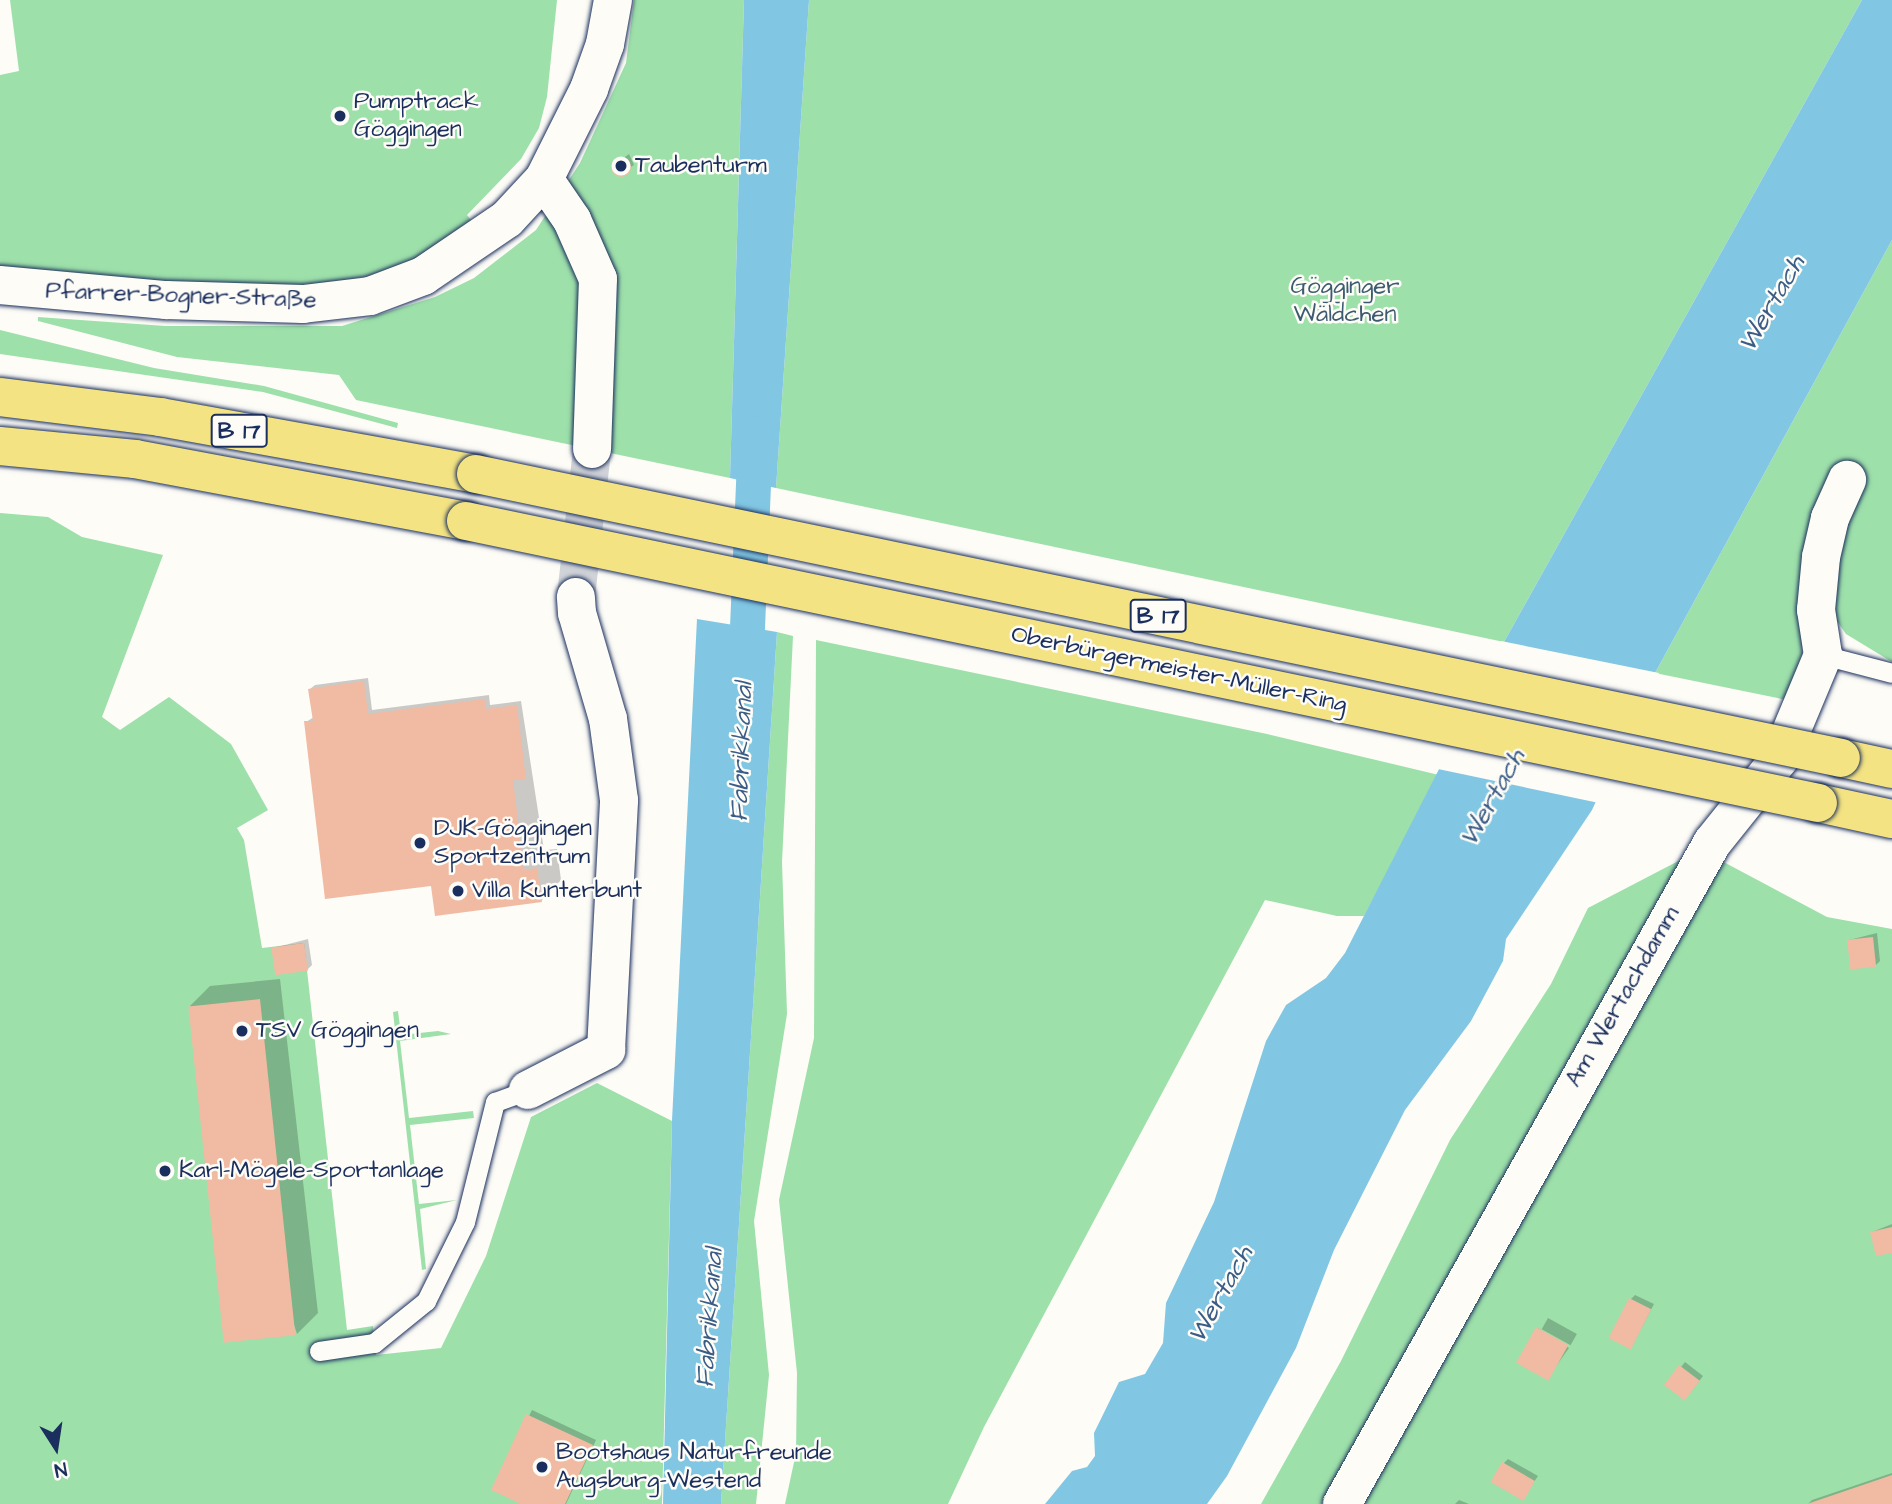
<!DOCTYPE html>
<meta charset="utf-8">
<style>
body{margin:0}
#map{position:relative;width:1892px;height:1504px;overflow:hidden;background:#fdfcf7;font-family:"Architects Daughter",sans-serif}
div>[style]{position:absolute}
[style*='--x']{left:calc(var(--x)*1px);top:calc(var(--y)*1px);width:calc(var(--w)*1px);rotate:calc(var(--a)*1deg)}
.green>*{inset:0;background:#9de0aa}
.water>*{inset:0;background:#81c6e2}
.pier>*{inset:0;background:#fdfcf7}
.shadow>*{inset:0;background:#0003;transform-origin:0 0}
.canal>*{height:35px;margin:-17.5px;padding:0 17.5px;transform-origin:17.5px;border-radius:17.5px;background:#81c6e2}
.building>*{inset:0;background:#f0bba2;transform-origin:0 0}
.round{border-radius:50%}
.minor-tunnel>*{height:38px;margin-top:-19px;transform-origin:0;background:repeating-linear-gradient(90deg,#d0d3d8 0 38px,transparent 0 57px)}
.roads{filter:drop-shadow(0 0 2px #1b2f5e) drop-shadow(0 0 2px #1b2f5e)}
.service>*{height:19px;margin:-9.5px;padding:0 9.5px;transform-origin:9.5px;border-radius:9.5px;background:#fdfcf7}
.minor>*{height:38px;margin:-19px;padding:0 19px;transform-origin:19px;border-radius:19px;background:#fdfcf7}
.trunk>*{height:38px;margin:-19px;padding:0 19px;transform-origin:19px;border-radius:19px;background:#f4e382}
.bridges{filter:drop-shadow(0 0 2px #1b2f5e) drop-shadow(0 0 2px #1b2f5e)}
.trunk-bridge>*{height:38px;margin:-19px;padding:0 19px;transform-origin:19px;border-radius:19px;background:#f4e382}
.dots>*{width:19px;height:19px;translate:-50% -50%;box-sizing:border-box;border:4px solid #fdfcf7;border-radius:50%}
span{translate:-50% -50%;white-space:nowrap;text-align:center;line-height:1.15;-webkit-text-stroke:5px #fdfcf7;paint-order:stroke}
.shield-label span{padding:2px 5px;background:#fdfcf7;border:2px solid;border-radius:5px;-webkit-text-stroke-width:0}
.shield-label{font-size:23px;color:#1b2f5e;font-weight:700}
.poi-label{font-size:24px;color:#1b2f5e}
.left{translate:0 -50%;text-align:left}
.park-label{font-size:24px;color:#3c5b71}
.street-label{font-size:24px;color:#1b2f5e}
.water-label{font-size:26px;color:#3a5c86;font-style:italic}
.north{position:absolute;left:21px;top:1413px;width:70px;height:70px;-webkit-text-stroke:5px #fdfcf7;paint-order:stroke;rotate:168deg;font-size:19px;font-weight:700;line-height:28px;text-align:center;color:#1b2f5e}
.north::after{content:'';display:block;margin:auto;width:24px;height:32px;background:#1b2f5e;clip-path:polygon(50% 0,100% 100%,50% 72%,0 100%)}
</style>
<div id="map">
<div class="green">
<i style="clip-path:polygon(10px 0,557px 0,547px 97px,539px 128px,521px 159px,467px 215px,471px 220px,413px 260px,380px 274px,309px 287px,165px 284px,0 268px,0 75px,19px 71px)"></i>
<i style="clip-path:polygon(634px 0,744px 0,730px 478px,356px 400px,339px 375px,177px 357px,38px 321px,38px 317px,165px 326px,342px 326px,435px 297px,474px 278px,536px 230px,580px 163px,626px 63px)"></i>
<i style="clip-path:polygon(809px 0,1862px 0,1504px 642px,776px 488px)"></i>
<i style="clip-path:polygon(1892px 240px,1892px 662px,1846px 634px,1806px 576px,1802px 654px,1787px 700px,1655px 673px)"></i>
<i style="clip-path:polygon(0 330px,154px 368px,264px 386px,398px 423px,397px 428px,263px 392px,0 354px)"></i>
<i style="clip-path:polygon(0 513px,48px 517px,82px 537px,163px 555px,102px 717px,120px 730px,169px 697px,231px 744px,268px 810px,237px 828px,244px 840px,262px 948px,304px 943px,347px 1330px,373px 1326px,376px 1355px,441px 1348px,486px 1256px,531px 1117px,597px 1083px,672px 1121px,662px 1504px,0 1504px)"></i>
<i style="clip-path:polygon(777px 632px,793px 636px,782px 862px,787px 1014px,754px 1221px,769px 1375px,756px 1504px,721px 1504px)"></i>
<i style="clip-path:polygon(816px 640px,1267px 734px,1439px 775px,1364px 916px,1337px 916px,1265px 900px,984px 1427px,948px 1504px,785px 1504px,796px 1453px,797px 1373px,779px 1200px,814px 1038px)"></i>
<i style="clip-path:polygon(1686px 857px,1331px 1504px,1261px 1504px,1341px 1361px,1450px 1140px,1551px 984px,1588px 908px)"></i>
<i style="clip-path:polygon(1718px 859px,1827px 917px,1892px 929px,1892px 1504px,1362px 1504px)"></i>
<i style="clip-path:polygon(398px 1011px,401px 1035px,438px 1031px,451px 1034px,400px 1041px,409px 1118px,473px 1111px,474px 1118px,410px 1125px,419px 1204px,457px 1200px,420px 1209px,426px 1269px,422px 1270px,393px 1012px)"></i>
</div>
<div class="water">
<i style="clip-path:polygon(744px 0,809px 0,776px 488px,730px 478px)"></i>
<i style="clip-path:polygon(1862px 0,1892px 0,1892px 240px,1655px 673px,1592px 810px,1506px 939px,1503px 961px,1471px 1021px,1405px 1110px,1334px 1250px,1296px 1348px,1227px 1476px,1207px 1504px,1045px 1504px,1072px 1471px,1087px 1467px,1095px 1456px,1094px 1433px,1119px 1382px,1145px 1374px,1163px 1343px,1166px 1303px,1214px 1202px,1266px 1041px,1286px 1005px,1326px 978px,1345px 953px,1504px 642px)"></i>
<i style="clip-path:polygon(697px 619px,777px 632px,721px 1504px,663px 1504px,672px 1121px)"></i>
</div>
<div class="pier">
<i style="clip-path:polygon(1501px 641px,1659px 673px,1599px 803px,1438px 769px)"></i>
</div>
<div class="shadow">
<i style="clip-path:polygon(629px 154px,634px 165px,620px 174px,614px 165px)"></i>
<i style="clip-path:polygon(368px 678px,372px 710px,489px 695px,490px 705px,521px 701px,544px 850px,557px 849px,561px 880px,541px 901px,432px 884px,306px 722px,314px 717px,310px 689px,315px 685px)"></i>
<i style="clip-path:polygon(1877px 933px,1880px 961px,1876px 965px,1849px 940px)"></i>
<i style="clip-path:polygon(308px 939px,312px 965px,307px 970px,273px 948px)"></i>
<i style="clip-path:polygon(280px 979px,318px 1313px,297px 1334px,190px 1006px,210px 986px)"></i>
<i style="clip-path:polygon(1892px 1224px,1892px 1251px,1872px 1232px)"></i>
<i style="clip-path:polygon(1635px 1295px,1654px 1304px,1632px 1346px,1631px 1299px)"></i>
<i style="left:1548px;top:1318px;width:33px;height:13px;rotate:29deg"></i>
<i style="clip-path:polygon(1538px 1328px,1569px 1348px,1547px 1379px,1518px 1363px)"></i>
<i style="clip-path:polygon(1685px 1362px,1703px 1376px,1689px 1394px,1681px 1367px)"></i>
<i style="clip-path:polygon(532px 1410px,596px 1440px,566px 1504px,525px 1504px,493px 1489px)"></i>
<i style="clip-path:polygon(1508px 1459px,1538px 1476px,1522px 1499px,1504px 1463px)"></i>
<i style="clip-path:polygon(1892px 1473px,1892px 1504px,1808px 1504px,1812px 1500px)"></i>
<i style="clip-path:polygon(1459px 1500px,1469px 1504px,1455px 1504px)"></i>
</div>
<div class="canal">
<i style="--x:745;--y:675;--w:242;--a:-87.6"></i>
</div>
<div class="building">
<i class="round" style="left:611px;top:157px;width:20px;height:20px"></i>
<i style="clip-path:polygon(364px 681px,368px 714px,485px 699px,486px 709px,517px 705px,526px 779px,513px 780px,524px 870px,537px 868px,542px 902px,435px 916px,431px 886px,325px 899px,304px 721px,313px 721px,308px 689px)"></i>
<i style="left:1873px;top:937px;width:30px;height:26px;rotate:84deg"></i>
<i style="left:304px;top:943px;width:28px;height:33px;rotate:82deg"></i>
<i style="left:260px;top:999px;width:338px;height:72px;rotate:84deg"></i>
<i style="clip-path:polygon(1892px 1227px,1892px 1253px,1876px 1256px,1870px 1232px)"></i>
<i style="left:1629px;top:1298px;width:25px;height:45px;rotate:27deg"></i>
<i style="left:1536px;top:1327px;width:37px;height:41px;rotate:29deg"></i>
<i style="left:1679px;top:1365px;width:26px;height:25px;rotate:37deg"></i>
<i style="clip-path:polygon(526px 1414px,593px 1445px,565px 1504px,521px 1504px,491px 1490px)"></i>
<i style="left:1502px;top:1462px;width:38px;height:23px;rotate:30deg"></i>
<i style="clip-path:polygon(1892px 1475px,1892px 1504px,1807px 1504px)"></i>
</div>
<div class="minor-tunnel">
<i style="--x:576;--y:597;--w:149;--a:-83.8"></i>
</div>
<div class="roads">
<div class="service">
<i style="--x:1823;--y:655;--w:71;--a:14.6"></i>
<i style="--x:319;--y:1351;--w:56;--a:-8.3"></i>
<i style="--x:374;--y:1343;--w:67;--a:-38.9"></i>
<i style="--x:426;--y:1301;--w:88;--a:-63.7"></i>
<i style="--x:465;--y:1222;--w:124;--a:-76"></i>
<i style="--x:495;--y:1102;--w:35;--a:-20"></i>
</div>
<div class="minor">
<i style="--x:544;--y:179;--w:50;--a:55.7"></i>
<i style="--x:572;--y:220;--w:64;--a:66.2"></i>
<i style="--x:598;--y:279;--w:170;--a:92"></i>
<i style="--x:0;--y:285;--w:167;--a:5.2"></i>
<i style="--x:166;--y:300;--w:137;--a:1.7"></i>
<i style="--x:303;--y:304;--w:67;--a:-6.8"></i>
<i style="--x:370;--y:296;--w:57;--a:-20.7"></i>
<i style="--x:423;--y:276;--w:102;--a:-34.2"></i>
<i style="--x:507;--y:219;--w:54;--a:-47.2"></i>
<i style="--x:544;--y:179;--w:101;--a:-63.4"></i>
<i style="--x:589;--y:89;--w:48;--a:-70.4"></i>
<i style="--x:605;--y:44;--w:45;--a:-79.7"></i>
<i style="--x:528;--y:1090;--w:88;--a:-27.1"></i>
<i style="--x:606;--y:1050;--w:250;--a:-87"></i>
<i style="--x:619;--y:800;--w:82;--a:-97.7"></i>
<i style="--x:608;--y:719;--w:110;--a:-106.3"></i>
<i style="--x:577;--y:613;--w:16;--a:-94"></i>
<i style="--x:1342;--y:1504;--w:758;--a:-60.76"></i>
<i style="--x:1712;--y:843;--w:109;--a:-51.3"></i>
<i style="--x:1780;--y:758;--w:112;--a:-67.3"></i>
<i style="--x:1823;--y:655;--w:46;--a:-98.8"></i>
<i style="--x:1816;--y:610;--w:53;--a:-84.6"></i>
<i style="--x:1821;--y:557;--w:40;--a:-77"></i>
<i style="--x:1830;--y:518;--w:42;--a:-65.9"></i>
</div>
<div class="trunk">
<i style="--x:0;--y:397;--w:161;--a:7.1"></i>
<i style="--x:160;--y:417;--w:321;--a:10.2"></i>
<i style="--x:0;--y:446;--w:136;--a:5.5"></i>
<i style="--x:135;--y:459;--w:337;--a:10.6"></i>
<i style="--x:1841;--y:758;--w:52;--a:12.2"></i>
<i style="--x:1818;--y:803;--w:76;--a:12.2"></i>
</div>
</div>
<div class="bridges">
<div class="trunk-bridge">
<i style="--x:476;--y:474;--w:1394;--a:11.75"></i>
<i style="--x:466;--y:521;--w:1381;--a:11.78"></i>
</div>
</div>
<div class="dots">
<i style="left:340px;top:116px;background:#1b2f5e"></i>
<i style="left:621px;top:166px;background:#1b2f5e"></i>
<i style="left:420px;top:843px;background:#1b2f5e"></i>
<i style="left:458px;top:891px;background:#1b2f5e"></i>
<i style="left:242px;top:1031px;background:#1b2f5e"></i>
<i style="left:165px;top:1171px;background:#1b2f5e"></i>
<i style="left:542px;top:1467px;background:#1b2f5e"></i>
</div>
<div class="shield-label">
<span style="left:239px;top:431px">B 17</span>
<span style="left:1158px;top:616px">B 17</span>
</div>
<div class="poi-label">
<span class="left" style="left:354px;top:116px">Pumptrack<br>Göggingen</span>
<span class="left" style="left:635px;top:166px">Taubenturm</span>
<span class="left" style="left:434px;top:843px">DJK-Göggingen<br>Sportzentrum</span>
<span class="left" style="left:472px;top:891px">Villa Kunterbunt</span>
<span class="left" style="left:256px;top:1031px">TSV Göggingen</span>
<span class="left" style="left:179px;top:1171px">Karl-Mögele-Sportanlage</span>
<span class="left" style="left:556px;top:1467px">Bootshaus Naturfreunde<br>Augsburg-Westend</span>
</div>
<div class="park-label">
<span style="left:1345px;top:301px">Gögginger<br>Wäldchen</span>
</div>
<div class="street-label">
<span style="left:181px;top:296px;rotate:2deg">Pfarrer-Bogner-Straße</span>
<span style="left:1179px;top:670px;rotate:12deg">Oberbürgermeister-Müller-Ring</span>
<span style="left:1623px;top:997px;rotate:-60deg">Am Wertachdamm</span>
</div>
<div class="water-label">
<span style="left:1772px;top:304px;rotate:-60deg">Wertach</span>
<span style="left:742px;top:752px;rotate:-88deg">Fabrikkanal</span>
<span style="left:1493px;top:798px;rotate:-61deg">Wertach</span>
<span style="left:1221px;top:1295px;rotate:-61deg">Wertach</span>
<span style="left:710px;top:1318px;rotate:-86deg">Fabrikkanal</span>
</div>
<div class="north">N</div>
</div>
